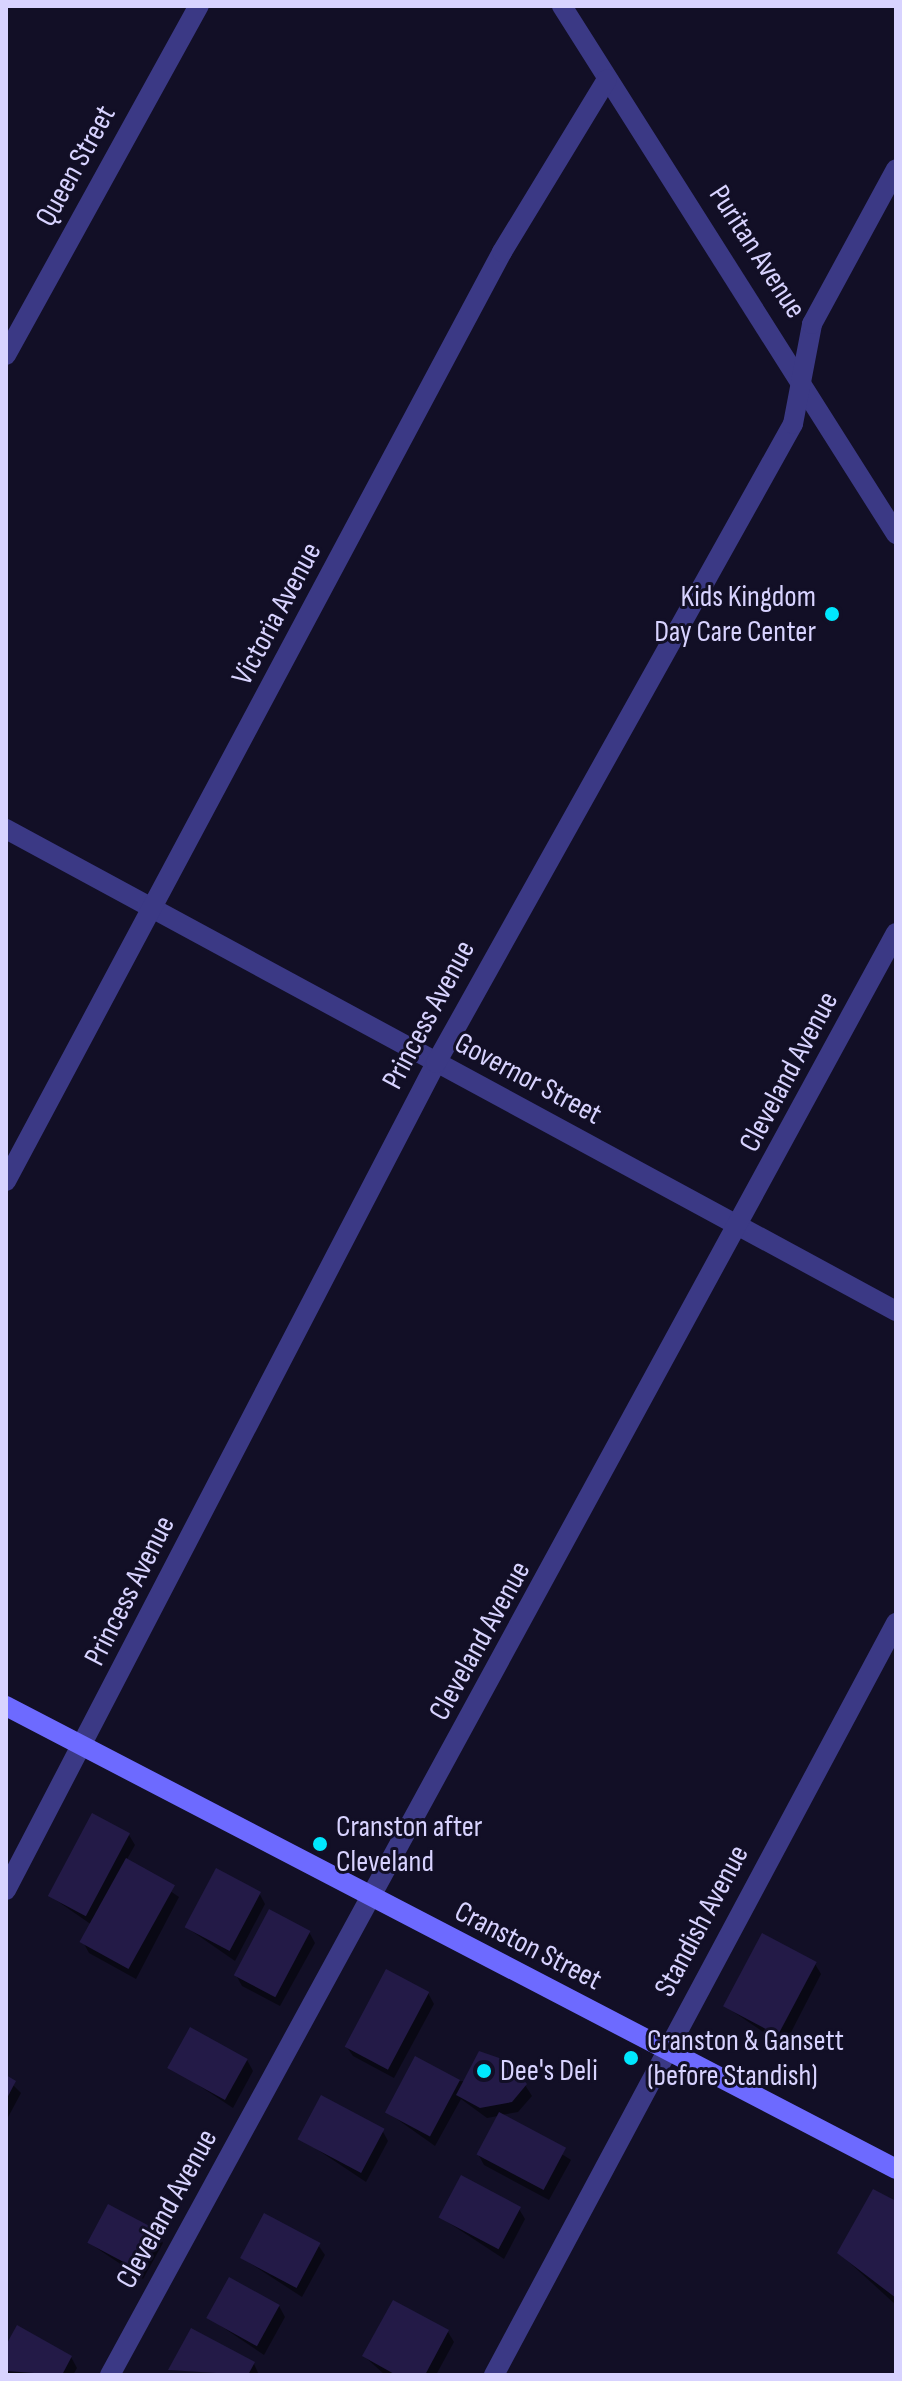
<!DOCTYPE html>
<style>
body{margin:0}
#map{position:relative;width:902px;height:2381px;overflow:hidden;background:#120f26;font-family:"Sofia Sans Condensed",sans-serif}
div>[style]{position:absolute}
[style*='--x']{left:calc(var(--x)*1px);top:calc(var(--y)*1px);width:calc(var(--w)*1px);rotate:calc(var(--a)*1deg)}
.shadow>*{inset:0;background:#0007}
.building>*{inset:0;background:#231a47;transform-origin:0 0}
.street>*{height:20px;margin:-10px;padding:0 10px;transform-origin:10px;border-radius:10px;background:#3b3985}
.secondary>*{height:20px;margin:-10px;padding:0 10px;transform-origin:10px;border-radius:10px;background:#6d6aff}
.dots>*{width:22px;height:22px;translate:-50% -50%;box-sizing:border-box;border:4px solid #120f26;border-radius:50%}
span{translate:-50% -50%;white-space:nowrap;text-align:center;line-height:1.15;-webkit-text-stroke:6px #120f26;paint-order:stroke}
.street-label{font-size:30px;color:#d8d3ff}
.poi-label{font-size:30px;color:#d8d3ff}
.right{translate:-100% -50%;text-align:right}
.left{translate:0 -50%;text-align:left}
.frame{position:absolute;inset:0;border:8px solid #d8d3ff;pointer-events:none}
</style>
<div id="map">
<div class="shadow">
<i style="clip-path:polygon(129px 1835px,135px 1845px,126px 1861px,179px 1897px,136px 1979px,89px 1953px,83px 1942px,92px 1925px,50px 1896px)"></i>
<i style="clip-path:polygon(259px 1893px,265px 1904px,235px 1961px,186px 1927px)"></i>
<i style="clip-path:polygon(309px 1932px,315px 1943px,280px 2006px,242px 1986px,236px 1975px)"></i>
<i style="clip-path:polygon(815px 1964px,821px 1974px,784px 2046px,725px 2006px)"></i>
<i style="clip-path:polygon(428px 1993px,434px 2004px,394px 2078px,353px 2056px,346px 2046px)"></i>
<i style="clip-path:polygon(247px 2060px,253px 2071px,233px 2108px,171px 2067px)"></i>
<i style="clip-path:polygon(6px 2078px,21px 2093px,6px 2121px)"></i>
<i style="clip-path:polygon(459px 2081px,525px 2085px,532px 2096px,518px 2112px,501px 2115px,571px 2160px,549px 2200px,484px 2165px,478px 2154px,498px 2116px,487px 2118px,461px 2099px,435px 2146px,387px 2112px)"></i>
<i style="clip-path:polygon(382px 2130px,388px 2141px,366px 2182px,300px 2138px)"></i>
<i style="clip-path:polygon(896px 2203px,896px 2305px,839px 2253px)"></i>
<i style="clip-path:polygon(519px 2209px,525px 2219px,504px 2259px,440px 2217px)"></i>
<i style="clip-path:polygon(157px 2232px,163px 2243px,143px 2279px,89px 2243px)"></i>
<i style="clip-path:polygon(318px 2245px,325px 2255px,302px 2297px,242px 2258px)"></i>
<i style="clip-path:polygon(279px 2306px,285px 2317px,264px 2355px,209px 2318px)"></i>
<i style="clip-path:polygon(448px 2332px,454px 2342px,436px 2375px,385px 2375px,364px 2356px)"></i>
<i style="clip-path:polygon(6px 2349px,71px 2357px,77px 2368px,73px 2375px,6px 2375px)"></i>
<i style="clip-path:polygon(254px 2364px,259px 2375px,171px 2370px)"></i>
</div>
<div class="building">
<i style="left:92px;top:1813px;width:43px;height:94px;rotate:28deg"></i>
<i style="left:126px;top:1858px;width:56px;height:96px;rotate:29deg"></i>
<i style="left:216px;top:1868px;width:51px;height:67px;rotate:28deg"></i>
<i style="left:269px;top:1909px;width:47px;height:75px;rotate:28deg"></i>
<i style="left:762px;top:1933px;width:62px;height:83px;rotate:28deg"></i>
<i style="left:386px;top:1969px;width:49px;height:88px;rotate:28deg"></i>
<i style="left:190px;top:2027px;width:66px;height:47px;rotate:29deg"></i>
<i style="clip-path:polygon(479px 2051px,505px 2060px,527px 2084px,512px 2102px,480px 2108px,456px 2095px)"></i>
<i style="left:415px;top:2056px;width:51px;height:64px;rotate:28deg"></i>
<i style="clip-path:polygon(6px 2075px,16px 2081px,6px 2100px)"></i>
<i style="left:321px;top:2095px;width:72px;height:50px;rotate:28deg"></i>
<i style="left:499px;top:2112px;width:76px;height:48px;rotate:28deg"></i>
<i style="left:461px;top:2175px;width:68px;height:48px;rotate:28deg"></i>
<i style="clip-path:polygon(873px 2189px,896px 2201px,896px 2298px,837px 2253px)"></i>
<i style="left:108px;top:2204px;width:57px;height:44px;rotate:28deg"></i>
<i style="left:264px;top:2213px;width:64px;height:51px;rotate:28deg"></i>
<i style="left:229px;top:2277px;width:58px;height:47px;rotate:29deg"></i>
<i style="clip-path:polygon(393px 2300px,449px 2330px,425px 2375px,396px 2375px,362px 2356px)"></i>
<i style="clip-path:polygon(17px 2325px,72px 2356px,62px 2375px,6px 2371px,6px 2345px)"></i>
<i style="clip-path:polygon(191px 2328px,255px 2362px,248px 2375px,168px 2370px)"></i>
</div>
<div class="street">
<i style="--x:562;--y:6;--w:625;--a:57.68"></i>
<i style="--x:6;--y:355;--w:399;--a:-61.1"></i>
<i style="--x:6;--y:829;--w:1012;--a:28.44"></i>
<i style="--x:6;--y:1181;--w:1053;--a:-61.9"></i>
<i style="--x:502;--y:252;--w:202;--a:-58.7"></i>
<i style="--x:6;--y:1890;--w:932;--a:-62.53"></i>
<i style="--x:436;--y:1063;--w:732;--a:-60.81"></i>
<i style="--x:793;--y:424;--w:102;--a:-79.2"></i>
<i style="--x:812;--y:324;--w:176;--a:-61.5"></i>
<i style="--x:110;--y:2375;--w:1642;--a:-61.41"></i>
<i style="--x:494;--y:2375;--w:853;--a:-61.87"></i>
</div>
<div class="secondary">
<i style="--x:6;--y:1706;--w:1003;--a:27.48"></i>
</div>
<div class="dots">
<i style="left:832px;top:614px;background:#00e7fe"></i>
<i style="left:320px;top:1844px;background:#00e7fe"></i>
<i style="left:631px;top:2058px;background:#00e7fe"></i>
<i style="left:484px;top:2071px;background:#00e7fe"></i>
</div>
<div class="street-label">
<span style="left:76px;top:166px;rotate:-61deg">Queen Street</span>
<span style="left:757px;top:252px;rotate:57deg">Puritan Avenue</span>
<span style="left:277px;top:614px;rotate:-62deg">Victoria Avenue</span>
<span style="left:429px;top:1015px;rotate:-62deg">Princess Avenue</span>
<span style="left:789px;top:1072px;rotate:-62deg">Cleveland Avenue</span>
<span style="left:528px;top:1079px;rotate:28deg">Governor Street</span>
<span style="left:130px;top:1591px;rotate:-63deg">Princess Avenue</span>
<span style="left:480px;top:1641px;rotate:-61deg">Cleveland Avenue</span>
<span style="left:702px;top:1921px;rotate:-62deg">Standish Avenue</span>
<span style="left:528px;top:1946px;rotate:27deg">Cranston Street</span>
<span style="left:167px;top:2209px;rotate:-61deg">Cleveland Avenue</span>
</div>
<div class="poi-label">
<span class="right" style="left:816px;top:614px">Kids Kingdom<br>Day Care Center</span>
<span class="left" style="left:336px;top:1844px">Cranston after<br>Cleveland</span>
<span class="left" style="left:647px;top:2058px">Cranston &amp; Gansett<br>(before Standish)</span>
<span class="left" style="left:500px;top:2071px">Dee's Deli</span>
</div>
<div class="frame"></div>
</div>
